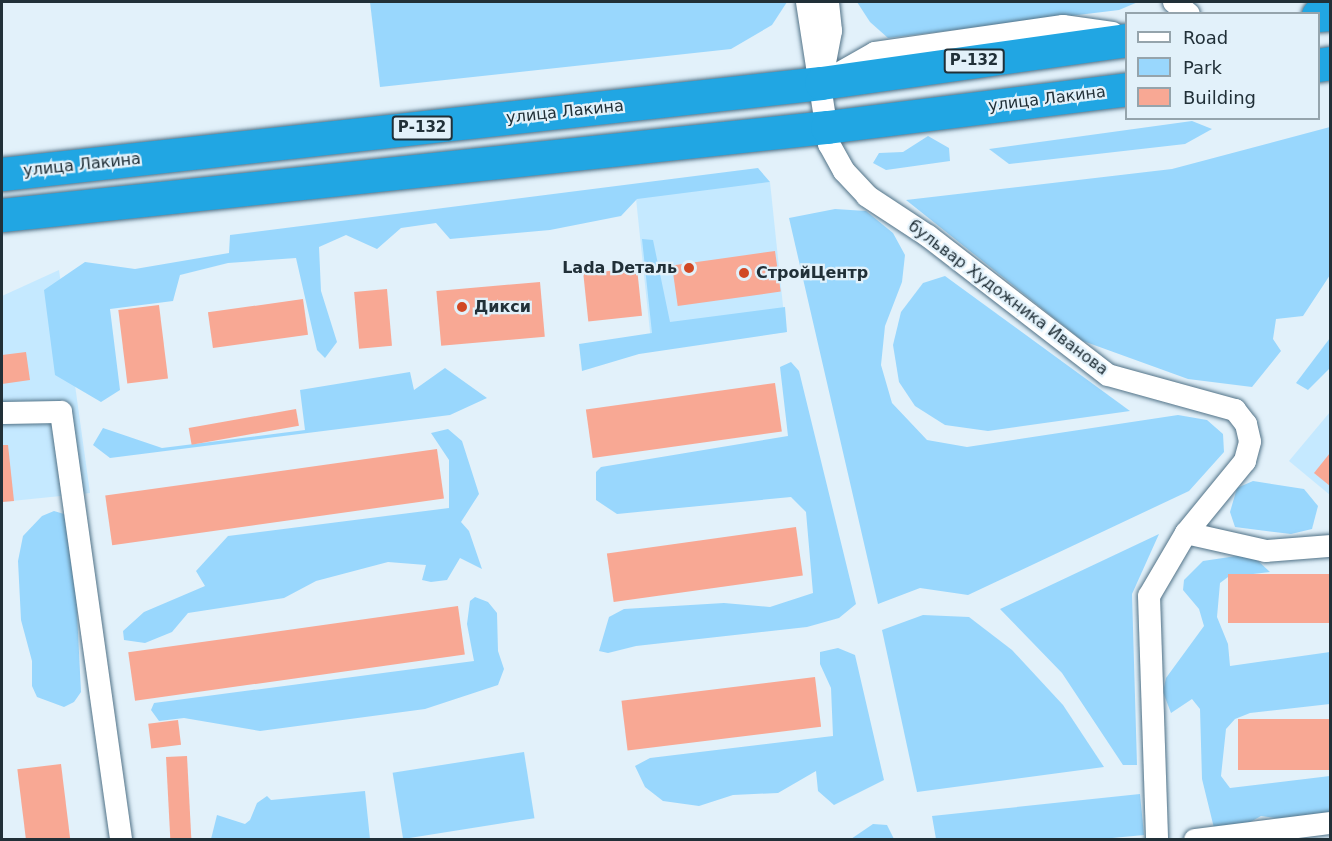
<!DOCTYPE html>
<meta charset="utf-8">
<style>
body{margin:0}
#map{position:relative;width:1332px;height:841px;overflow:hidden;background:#e2f1fa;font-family:"DejaVu Sans",sans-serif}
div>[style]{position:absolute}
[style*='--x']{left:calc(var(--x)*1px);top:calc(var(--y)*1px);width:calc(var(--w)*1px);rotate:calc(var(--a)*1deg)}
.built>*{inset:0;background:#c5e9ff;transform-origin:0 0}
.green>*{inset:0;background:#99d7fd;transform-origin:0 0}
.building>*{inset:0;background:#f8a894;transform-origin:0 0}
.roads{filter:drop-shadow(0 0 2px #517287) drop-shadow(0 0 2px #517287)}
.minor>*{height:22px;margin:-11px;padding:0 11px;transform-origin:11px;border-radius:11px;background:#fff}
.highway>*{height:33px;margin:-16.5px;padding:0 16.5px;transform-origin:16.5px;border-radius:16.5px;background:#21a6e3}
.dots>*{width:16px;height:16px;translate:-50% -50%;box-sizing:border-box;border:3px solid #e2f1fa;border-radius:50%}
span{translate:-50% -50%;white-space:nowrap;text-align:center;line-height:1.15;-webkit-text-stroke:4.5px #e2f1fa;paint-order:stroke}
.shield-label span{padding:2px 4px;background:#e2f1fa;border:2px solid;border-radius:4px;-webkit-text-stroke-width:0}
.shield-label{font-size:15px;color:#213038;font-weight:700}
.street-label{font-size:16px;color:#213038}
.poi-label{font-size:16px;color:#213038;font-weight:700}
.right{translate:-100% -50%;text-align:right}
.left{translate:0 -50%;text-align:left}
.frame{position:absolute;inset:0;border:3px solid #213038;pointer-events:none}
.legend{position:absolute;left:1125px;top:12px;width:195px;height:108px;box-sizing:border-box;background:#e2f1fa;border:2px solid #95a4ac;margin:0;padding:8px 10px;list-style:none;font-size:18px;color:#213038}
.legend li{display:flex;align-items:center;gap:12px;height:30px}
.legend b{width:30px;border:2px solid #95a4ac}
</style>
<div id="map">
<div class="built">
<i style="left:770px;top:182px;width:151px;height:135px;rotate:84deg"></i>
<i style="clip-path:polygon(59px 270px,90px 493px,2px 502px,2px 296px)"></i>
<i style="clip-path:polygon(1330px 412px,1330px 495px,1289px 461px)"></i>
</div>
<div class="green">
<i style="clip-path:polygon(370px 2px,787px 2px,772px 25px,731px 49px,380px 87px)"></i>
<i style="clip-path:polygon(857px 2px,1138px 2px,1119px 10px,888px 38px,870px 22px)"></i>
<i style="clip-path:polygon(1192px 121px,1212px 129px,1185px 144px,1009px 164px,989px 149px)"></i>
<i style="clip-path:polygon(1330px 127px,1330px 275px,1303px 316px,1276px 319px,1273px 339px,1281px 351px,1252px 387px,1188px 379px,1083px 341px,906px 200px,1172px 169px)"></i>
<i style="clip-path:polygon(928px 136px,949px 148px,950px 161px,886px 170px,873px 163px,879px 153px,903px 152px)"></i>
<i style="clip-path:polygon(758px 168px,770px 182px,637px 199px,621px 216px,550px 230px,450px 239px,436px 223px,401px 228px,377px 249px,346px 235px,319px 247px,321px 291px,337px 342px,325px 358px,317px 350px,296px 258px,228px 263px,180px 275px,173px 301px,110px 309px,120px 390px,101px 402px,55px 375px,44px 290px,85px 262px,135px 269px,229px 253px,230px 235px)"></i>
<i style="clip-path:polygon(835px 209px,866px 211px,893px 233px,905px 255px,902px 282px,885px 326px,881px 365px,892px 403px,927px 440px,967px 447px,1178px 415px,1207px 420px,1223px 434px,1224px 452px,1189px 491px,968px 595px,920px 588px,878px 604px,789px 218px)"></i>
<i style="clip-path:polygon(642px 239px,653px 240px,670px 322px,785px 307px,787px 332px,639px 354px,582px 371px,579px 344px,652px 333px)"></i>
<i style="clip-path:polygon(945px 276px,1130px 411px,988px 431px,945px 425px,915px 406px,899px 382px,893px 345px,901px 312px,923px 283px)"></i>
<i style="clip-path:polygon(1330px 338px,1330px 368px,1308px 390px,1296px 383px)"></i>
<i style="clip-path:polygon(791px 362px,799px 371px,856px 604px,839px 618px,807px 627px,636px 646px,608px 653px,599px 651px,609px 617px,624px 609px,724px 603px,770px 607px,813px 593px,806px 512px,791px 497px,617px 514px,596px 500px,596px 472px,601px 467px,788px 436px,780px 367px)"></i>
<i style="clip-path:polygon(445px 368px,487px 398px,450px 415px,110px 458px,93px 445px,103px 428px,162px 448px,305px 430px,300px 390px,410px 372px,414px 390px)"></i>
<i style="clip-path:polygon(448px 429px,462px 441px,479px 494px,461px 522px,469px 531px,482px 569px,460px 558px,447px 580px,431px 582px,422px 580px,426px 565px,388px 562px,316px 581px,284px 598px,188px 613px,172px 632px,145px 643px,124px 640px,123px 631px,144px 612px,205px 586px,196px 571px,228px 536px,449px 508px,449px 460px,431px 433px)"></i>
<i style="clip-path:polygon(1253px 481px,1304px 489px,1318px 506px,1312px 529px,1291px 534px,1235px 527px,1230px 512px,1237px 488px)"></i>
<i style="clip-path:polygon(54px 511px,64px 514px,76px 593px,81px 692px,74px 702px,64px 707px,37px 697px,32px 686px,32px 661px,21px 620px,18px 561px,23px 536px,42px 516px)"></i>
<i style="clip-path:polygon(1159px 534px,1132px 594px,1137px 765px,1123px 765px,1062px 673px,1000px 609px)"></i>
<i style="clip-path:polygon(1243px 555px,1256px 559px,1270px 572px,1228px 577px,1220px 583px,1217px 617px,1228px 644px,1230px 666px,1330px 652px,1330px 704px,1250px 713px,1235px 719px,1226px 729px,1221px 776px,1230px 788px,1330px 776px,1330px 813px,1292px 820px,1261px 816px,1236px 830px,1214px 828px,1202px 779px,1200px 709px,1192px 699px,1171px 713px,1163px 692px,1166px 678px,1204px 626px,1199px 609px,1183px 590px,1184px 580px,1203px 561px)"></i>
<i style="clip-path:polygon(475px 597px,488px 602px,497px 613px,498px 651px,504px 669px,498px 685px,425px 709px,260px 731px,184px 718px,159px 721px,151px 710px,154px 703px,474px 661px,467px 624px,470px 601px)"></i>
<i style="clip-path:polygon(923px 615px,969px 617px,1012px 650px,1063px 705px,1104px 767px,917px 792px,882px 630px)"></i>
<i style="clip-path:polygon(838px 648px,855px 655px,884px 780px,834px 805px,818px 791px,816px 771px,778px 793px,733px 795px,699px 806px,663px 801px,645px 787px,635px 766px,650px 758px,833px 736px,831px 688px,820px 664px,820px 652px)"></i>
<i style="left:524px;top:752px;width:67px;height:133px;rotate:81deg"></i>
<i style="clip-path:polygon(365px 791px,370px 839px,211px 839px,217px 815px,245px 824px,250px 820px,257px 803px,267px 796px,271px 800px)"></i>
<i style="clip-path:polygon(1140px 794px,1144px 835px,1091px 840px,936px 839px,932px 816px)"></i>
<i style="clip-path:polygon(873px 824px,887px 825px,894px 839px,851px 839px)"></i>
</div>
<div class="building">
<i style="left:775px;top:251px;width:41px;height:104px;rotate:82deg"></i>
<i style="left:637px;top:268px;width:48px;height:54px;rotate:84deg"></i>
<i style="left:540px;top:282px;width:55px;height:104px;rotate:85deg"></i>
<i style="left:387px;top:289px;width:57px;height:33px;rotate:85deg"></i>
<i style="left:303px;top:299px;width:36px;height:96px;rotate:82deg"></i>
<i style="left:159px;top:305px;width:74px;height:41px;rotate:83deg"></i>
<i style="clip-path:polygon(26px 352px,30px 380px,2px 384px,2px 355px)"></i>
<i style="left:775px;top:383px;width:49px;height:191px;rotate:82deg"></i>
<i style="left:296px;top:409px;width:17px;height:109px;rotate:80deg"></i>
<i style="clip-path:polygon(2px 445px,8px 445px,14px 501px,2px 502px)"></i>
<i style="left:437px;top:449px;width:50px;height:335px;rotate:82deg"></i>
<i style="clip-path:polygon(1330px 453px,1330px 486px,1314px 473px)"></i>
<i style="left:796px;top:527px;width:49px;height:191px;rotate:82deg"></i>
<i style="left:1330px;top:574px;width:49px;height:102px;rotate:90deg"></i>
<i style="left:458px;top:606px;width:49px;height:333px;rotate:82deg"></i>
<i style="left:815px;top:677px;width:50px;height:195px;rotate:83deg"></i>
<i style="left:1330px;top:719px;width:51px;height:92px;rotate:90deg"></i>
<i style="left:178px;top:720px;width:25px;height:30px;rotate:83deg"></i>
<i style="left:187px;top:756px;width:84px;height:21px;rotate:87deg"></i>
<i style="left:61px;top:764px;width:77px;height:44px;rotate:83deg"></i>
</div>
<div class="roads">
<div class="minor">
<i style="--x:807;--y:2;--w:144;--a:81.2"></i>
<i style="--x:829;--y:144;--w:31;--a:61"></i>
<i style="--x:844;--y:171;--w:34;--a:47"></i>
<i style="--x:867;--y:196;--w:73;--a:33.3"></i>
<i style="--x:928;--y:236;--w:227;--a:37.7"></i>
<i style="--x:1108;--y:375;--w:132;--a:15.4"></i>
<i style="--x:1235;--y:410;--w:18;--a:52"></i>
<i style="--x:1246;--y:424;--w:18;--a:77"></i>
<i style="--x:1250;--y:442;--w:20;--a:105"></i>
<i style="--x:1245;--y:461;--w:93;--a:129.3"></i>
<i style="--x:1186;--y:533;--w:73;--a:120.4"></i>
<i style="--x:1149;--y:596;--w:244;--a:88.1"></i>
<i style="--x:1174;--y:2;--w:19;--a:39"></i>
<i style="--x:823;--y:73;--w:43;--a:-79.2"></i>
<i style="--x:831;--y:31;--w:29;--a:-96"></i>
<i style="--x:836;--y:75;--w:45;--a:-29.4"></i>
<i style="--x:875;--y:53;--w:190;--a:-8.2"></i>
<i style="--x:1063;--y:26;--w:50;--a:8"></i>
<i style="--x:2;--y:413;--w:59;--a:-1"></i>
<i style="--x:61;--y:412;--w:432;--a:82"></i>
<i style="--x:1186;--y:533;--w:82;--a:12.7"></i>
<i style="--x:1266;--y:551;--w:64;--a:-4.5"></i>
<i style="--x:1195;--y:840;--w:136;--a:-7.2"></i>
</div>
<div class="highway">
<i style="--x:1318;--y:15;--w:12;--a:-5"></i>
<i style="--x:1318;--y:65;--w:12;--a:-9"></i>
<i style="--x:2;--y:174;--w:824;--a:-6.34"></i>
<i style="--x:821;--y:83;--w:308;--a:-8"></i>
<i style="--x:2;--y:215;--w:830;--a:-6.09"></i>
<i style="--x:827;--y:127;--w:301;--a:-7.2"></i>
</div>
</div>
<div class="dots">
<i style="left:689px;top:268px;background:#d14824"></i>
<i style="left:744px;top:273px;background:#d14824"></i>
<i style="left:462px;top:307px;background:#d14824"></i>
</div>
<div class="shield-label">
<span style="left:974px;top:61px">Р-132</span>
<span style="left:422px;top:128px">Р-132</span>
</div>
<div class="street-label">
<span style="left:1047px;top:99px;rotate:-7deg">улица Лакина</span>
<span style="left:565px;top:112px;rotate:-6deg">улица Лакина</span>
<span style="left:82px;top:165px;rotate:-6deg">улица Лакина</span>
<span style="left:1008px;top:298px;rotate:37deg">бульвар Художника Иванова</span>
</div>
<div class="poi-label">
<span class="right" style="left:677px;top:268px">Lada Dеталь</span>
<span class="left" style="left:756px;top:273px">СтройЦентр</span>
<span class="left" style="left:474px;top:307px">Дикси</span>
</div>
<div class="frame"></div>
<ul class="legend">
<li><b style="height:8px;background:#fff"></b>Road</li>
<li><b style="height:16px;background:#99d7fd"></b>Park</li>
<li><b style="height:16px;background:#f8a894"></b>Building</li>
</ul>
</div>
